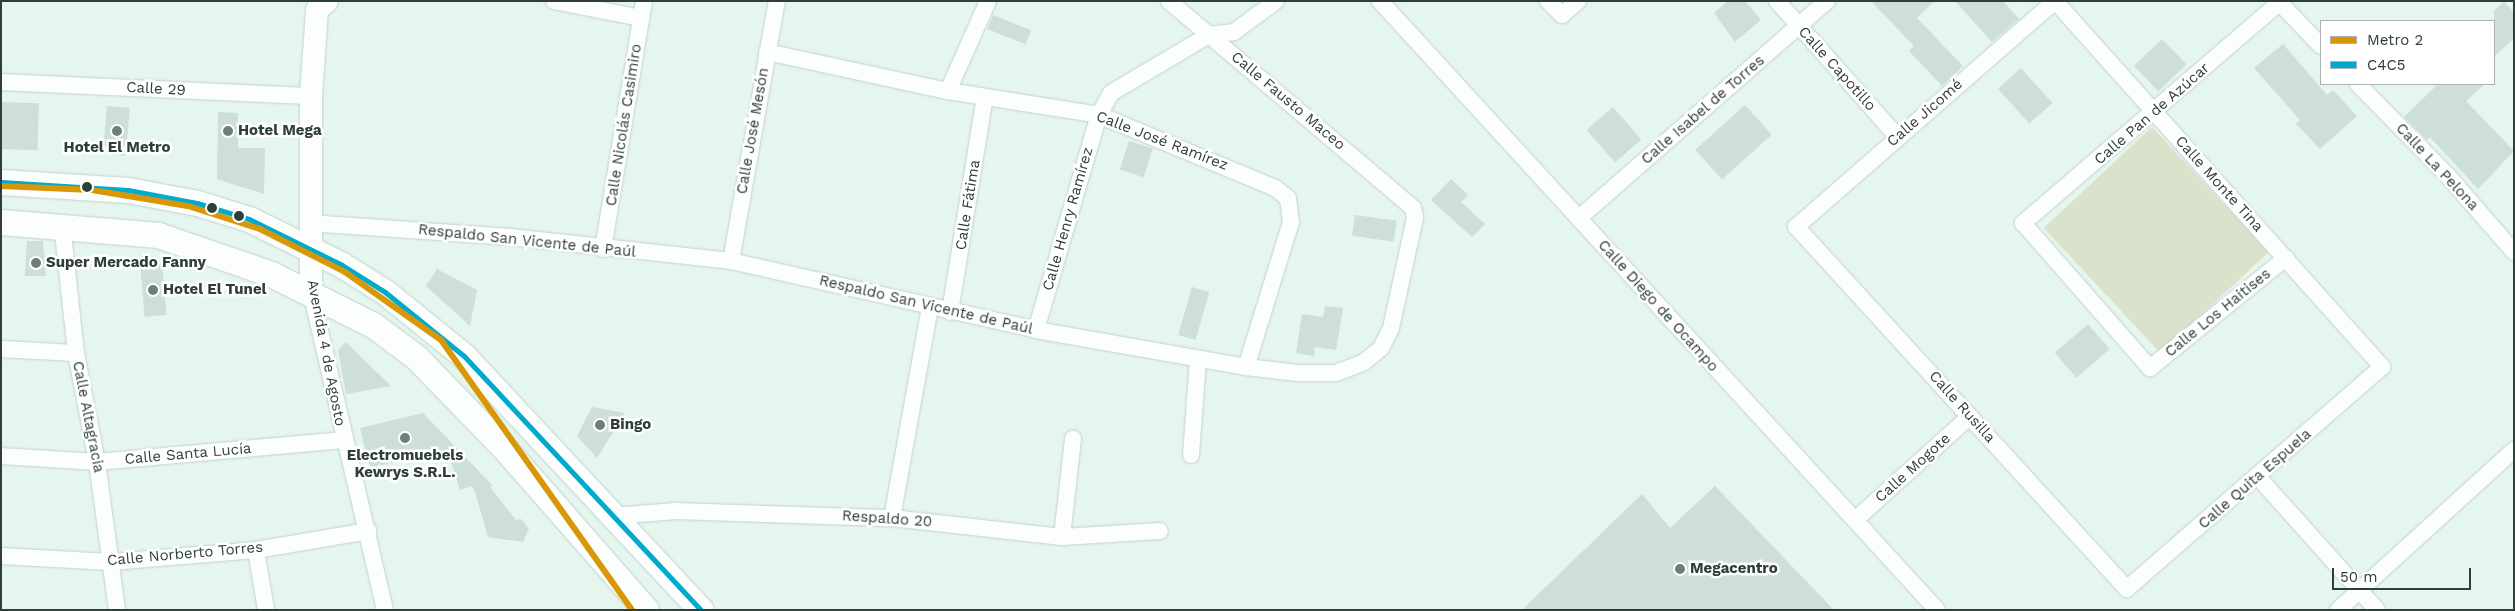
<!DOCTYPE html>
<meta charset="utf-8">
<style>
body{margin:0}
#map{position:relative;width:2515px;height:611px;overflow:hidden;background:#e5f6ef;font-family:"Work Sans",sans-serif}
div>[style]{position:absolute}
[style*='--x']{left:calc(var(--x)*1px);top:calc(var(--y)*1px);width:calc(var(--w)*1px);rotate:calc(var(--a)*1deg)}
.green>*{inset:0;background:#dbe2cc;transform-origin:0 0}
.building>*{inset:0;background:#cddedb;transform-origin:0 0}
.roads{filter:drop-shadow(0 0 1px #c3d2cc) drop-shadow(0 0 1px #c3d2cc)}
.minor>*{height:16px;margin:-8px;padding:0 8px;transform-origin:8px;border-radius:8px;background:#fbfefd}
.secondary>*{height:22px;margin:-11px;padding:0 11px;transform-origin:11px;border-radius:11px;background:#fbfefd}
.primary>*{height:25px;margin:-12.5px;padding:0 12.5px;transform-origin:12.5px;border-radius:12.5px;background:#fbfefd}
.bus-1>*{height:5px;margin:-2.5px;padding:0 2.5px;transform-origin:2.5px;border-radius:2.5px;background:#00a9ce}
.metro-1>*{height:6px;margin:-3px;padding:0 3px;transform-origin:3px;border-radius:3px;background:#d99708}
.dots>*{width:14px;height:14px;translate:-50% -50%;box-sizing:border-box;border:2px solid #fff;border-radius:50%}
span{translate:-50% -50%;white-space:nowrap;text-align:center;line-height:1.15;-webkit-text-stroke:5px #fff;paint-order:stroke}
.street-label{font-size:15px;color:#2e3f38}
.poi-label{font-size:15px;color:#2e3f38;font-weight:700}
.left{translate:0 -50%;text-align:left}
.frame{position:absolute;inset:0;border:2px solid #2e3f38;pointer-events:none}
.legend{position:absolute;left:2320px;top:20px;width:175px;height:65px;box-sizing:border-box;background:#fff;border:1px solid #abb2af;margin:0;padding:6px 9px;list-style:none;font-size:15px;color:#2e3f38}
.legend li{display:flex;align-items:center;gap:10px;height:25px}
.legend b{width:25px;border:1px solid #abb2af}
.scale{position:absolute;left:2332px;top:568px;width:139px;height:22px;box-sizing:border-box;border:2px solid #2e3f38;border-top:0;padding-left:6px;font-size:15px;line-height:18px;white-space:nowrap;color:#2e3f38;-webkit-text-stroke:4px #fff;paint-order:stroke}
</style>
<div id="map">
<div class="green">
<i style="left:2152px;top:127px;width:171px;height:148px;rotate:47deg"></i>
</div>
<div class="building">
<i style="clip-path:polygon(1728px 1px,1745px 1px,1761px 20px,1735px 42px,1714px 13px)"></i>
<i style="clip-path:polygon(1871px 1px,1934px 1px,1917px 18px,1963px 66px,1942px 86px,1909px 51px,1914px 46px)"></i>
<i style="clip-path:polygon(1955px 1px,2003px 1px,2019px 19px,1992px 42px)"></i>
<i style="clip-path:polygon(2504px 2px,2514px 12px,2514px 38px,2494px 57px,2494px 11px)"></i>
<i style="left:993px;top:15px;width:41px;height:15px;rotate:22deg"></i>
<i style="left:2162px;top:39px;width:35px;height:39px;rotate:46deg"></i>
<i style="clip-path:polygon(2283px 44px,2327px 95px,2333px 90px,2357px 116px,2320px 149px,2296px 124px,2300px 120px,2254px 68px)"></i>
<i style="left:2021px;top:68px;width:47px;height:31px;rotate:48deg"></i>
<i style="clip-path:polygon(2438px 84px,2485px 84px,2466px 101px,2514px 151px,2478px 189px,2430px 137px,2427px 140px,2404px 117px)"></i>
<i style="left:1px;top:102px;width:38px;height:47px;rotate:2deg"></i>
<i style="left:1745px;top:105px;width:40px;height:67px;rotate:48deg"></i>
<i style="left:107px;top:106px;width:23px;height:48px;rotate:5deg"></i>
<i style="left:1613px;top:107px;width:43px;height:35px;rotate:49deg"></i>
<i style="clip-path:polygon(218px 112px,238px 113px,238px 148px,265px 148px,264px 194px,217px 179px)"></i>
<i style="left:1129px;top:141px;width:25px;height:30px;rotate:18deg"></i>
<i style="clip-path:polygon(1451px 179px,1468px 195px,1461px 202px,1485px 224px,1472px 237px,1431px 200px)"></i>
<i style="left:1355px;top:215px;width:42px;height:21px;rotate:8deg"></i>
<i style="clip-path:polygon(27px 241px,43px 241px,46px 276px,25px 276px)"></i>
<i style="left:162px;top:263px;width:52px;height:22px;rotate:85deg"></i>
<i style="clip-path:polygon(437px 269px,477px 290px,470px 326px,426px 286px)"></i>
<i style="left:1192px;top:287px;width:18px;height:50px;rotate:16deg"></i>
<i style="clip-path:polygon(1325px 306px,1343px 308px,1336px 350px,1315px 347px,1314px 356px,1296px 353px,1302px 314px,1323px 317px)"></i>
<i style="left:2088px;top:324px;width:33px;height:44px;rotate:49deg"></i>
<i style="clip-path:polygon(346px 342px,391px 386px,346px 394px,338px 350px)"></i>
<i style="clip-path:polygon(592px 407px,625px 413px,597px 458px,577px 436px)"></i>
<i style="clip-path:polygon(423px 413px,493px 486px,490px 487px,516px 520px,521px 519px,529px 529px,523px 542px,488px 537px,475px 492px,472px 486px,460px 490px,447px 450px,370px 468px,360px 428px)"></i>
<i style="clip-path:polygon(1715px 486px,1834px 610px,1522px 610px,1642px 494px,1670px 528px)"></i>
</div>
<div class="roads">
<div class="minor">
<i style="--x:554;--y:1;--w:89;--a:11.1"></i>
<i style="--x:1380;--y:1;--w:825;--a:47.55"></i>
<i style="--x:1548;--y:1;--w:20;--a:45"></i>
<i style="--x:1562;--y:15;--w:21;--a:-41"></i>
<i style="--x:1777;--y:1;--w:181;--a:48.4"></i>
<i style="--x:2055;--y:1;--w:491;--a:48.2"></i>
<i style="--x:2382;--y:367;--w:338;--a:139"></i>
<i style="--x:2127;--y:589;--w:491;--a:-132.4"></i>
<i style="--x:1796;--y:227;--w:344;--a:-41.1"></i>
<i style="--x:2278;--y:1;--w:62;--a:46.3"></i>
<i style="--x:2279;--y:3;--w:338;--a:139.3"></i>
<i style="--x:2023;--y:223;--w:193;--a:48.8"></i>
<i style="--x:2150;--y:368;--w:175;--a:-39"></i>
<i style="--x:767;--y:52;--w:185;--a:12.2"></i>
<i style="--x:948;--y:91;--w:153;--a:9"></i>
<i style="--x:1099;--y:115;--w:191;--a:22.5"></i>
<i style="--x:1275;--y:188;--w:16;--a:38"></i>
<i style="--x:1288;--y:198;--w:24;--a:83"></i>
<i style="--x:1291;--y:222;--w:152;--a:107.2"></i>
<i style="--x:1;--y:82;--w:310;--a:2.6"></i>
<i style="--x:2358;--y:84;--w:130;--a:45.6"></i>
<i style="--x:2449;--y:177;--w:99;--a:49.1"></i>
<i style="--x:948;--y:91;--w:98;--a:-66"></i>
<i style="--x:1579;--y:218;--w:330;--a:-41.2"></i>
<i style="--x:309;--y:223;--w:202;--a:4"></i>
<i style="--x:511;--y:237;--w:221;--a:6.2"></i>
<i style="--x:731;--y:261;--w:313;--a:12.7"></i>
<i style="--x:1036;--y:330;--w:213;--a:10"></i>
<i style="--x:1246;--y:367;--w:52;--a:6.6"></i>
<i style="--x:1298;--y:373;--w:38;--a:0"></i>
<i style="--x:1336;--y:373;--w:30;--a:-21"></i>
<i style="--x:1364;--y:362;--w:22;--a:-39"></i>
<i style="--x:1381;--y:348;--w:22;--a:-63"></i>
<i style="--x:1391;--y:328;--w:113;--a:-77.7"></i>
<i style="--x:1415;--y:218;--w:10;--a:-101"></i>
<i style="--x:1413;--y:208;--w:320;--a:-139.7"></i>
<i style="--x:62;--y:224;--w:130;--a:83.8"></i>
<i style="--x:76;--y:353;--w:111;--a:79.1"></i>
<i style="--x:97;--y:462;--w:149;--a:82.3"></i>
<i style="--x:603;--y:249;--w:251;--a:-80.6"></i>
<i style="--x:731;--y:261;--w:264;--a:-80"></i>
<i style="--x:311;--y:292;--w:326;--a:76.9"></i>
<i style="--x:950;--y:312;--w:218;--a:-80.8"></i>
<i style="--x:1036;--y:330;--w:224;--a:-73.7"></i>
<i style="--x:1099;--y:115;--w:25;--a:-61"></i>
<i style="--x:1111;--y:93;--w:114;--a:-30.6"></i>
<i style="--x:1209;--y:35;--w:25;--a:-7"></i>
<i style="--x:1234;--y:32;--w:52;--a:-36.4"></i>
<i style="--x:1;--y:349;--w:75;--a:3.1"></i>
<i style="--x:1191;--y:455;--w:95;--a:-85.8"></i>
<i style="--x:1;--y:456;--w:96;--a:3.6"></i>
<i style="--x:97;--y:462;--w:248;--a:-5.1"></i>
<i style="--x:2258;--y:477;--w:178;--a:48.2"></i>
<i style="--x:613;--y:516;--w:63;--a:-4.5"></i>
<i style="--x:676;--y:511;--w:216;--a:1.9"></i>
<i style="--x:892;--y:518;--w:171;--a:6.4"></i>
<i style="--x:1062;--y:537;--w:98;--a:-3.5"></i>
<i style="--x:892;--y:518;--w:214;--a:-79.8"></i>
<i style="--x:1855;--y:520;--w:155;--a:-42.1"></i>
<i style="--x:1062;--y:537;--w:99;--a:-83.6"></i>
<i style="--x:256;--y:550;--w:61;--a:80.5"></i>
<i style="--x:1;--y:556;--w:110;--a:3.1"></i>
<i style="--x:111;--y:562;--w:145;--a:-4.7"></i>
<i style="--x:256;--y:550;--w:114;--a:-9.6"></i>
<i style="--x:2338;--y:610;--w:238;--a:-42.3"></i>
</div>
<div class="secondary">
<i style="--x:311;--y:292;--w:196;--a:-90"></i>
<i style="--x:311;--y:96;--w:86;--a:-86"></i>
<i style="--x:317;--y:10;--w:13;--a:-42"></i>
</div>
<div class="primary">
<i style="--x:1;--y:182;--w:127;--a:3.6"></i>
<i style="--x:128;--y:190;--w:70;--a:10.7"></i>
<i style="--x:197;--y:203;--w:54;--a:17.1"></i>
<i style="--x:249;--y:219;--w:104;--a:26.3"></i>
<i style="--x:342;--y:265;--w:51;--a:32.1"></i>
<i style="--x:385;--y:292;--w:102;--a:39"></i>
<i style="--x:464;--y:356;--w:347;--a:47"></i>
<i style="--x:1;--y:222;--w:158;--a:4.7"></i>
<i style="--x:158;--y:235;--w:120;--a:19"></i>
<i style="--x:271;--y:274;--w:114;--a:26.6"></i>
<i style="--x:373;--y:325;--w:54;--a:36.7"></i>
<i style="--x:416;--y:357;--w:131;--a:45.9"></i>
<i style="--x:507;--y:451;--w:211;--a:48.8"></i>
</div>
</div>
<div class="bus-1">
<i style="--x:1;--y:182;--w:127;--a:3.6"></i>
<i style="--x:128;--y:190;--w:70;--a:10.7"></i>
<i style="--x:197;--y:203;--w:54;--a:17.1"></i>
<i style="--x:249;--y:219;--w:104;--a:26.3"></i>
<i style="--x:342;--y:265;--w:51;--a:32.1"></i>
<i style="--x:385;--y:292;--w:102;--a:39"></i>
<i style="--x:464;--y:356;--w:347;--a:47"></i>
</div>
<div class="metro-1">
<i style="--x:1;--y:186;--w:91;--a:2.5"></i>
<i style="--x:92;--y:190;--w:97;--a:9.5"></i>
<i style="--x:188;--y:206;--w:76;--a:17.7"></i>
<i style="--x:260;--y:229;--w:95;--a:26.8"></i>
<i style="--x:345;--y:272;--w:118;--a:35.3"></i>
<i style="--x:441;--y:340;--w:331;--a:54.7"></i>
</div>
<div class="dots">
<i style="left:117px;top:131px;background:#6e7f78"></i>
<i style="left:228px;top:131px;background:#6e7f78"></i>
<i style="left:87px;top:187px;background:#2e3f38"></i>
<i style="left:212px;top:208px;background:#2e3f38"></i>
<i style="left:239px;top:216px;background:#2e3f38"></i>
<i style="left:36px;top:263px;background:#6e7f78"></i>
<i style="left:153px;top:290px;background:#6e7f78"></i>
<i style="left:600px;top:425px;background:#6e7f78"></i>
<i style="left:405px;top:438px;background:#6e7f78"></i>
<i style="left:1680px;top:569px;background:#6e7f78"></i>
</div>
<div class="street-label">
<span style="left:1837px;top:69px;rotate:48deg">Calle Capotillo</span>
<span style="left:156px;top:89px;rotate:3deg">Calle 29</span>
<span style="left:1288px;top:101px;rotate:40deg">Calle Fausto Maceo</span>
<span style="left:1703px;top:110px;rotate:-41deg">Calle Isabel de Torres</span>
<span style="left:1925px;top:113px;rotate:-41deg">Calle Jicomé</span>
<span style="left:2152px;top:114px;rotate:-41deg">Calle Pan de Azúcar</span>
<span style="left:624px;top:125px;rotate:-81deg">Calle Nicolás Casimiro</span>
<span style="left:753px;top:131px;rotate:-80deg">Calle José Mesón</span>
<span style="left:1162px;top:141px;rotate:21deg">Calle José Ramírez</span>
<span style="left:2437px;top:167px;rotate:47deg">Calle La Pelona</span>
<span style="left:2219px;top:184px;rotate:48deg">Calle Monte Tina</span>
<span style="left:968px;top:205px;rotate:-81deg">Calle Fátima</span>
<span style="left:1068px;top:219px;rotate:-74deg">Calle Henry Ramírez</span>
<span style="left:527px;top:241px;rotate:6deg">Respaldo San Vicente de Paúl</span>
<span style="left:926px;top:305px;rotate:13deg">Respaldo San Vicente de Paúl</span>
<span style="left:1658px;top:306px;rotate:48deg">Calle Diego de Ocampo</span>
<span style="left:2218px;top:313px;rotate:-39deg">Calle Los Haitises</span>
<span style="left:326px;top:353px;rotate:79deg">Avenida 4 de Agosto</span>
<span style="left:1962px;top:407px;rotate:48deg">Calle Rusilla</span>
<span style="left:88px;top:417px;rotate:79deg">Calle Altagracia</span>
<span style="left:188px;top:454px;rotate:-5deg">Calle Santa Lucía</span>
<span style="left:1913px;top:468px;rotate:-42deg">Calle Mogote</span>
<span style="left:2255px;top:479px;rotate:-41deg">Calle Quita Espuela</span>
<span style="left:887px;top:519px;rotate:4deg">Respaldo 20</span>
<span style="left:185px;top:554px;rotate:-5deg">Calle Norberto Torres</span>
</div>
<div class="poi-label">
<span class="left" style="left:238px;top:131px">Hotel Mega</span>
<span style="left:117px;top:148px">Hotel El Metro</span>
<span class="left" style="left:46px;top:263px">Super Mercado Fanny</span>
<span class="left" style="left:163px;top:290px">Hotel El Tunel</span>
<span class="left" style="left:610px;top:425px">Bingo</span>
<span style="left:405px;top:464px">Electromuebels<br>Kewrys S.R.L.</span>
<span class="left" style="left:1690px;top:569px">Megacentro</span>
</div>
<div class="frame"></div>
<ul class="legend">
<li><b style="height:6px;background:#d99708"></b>Metro 2</li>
<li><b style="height:6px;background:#00a9ce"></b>C4C5</li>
</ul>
<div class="scale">50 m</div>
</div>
